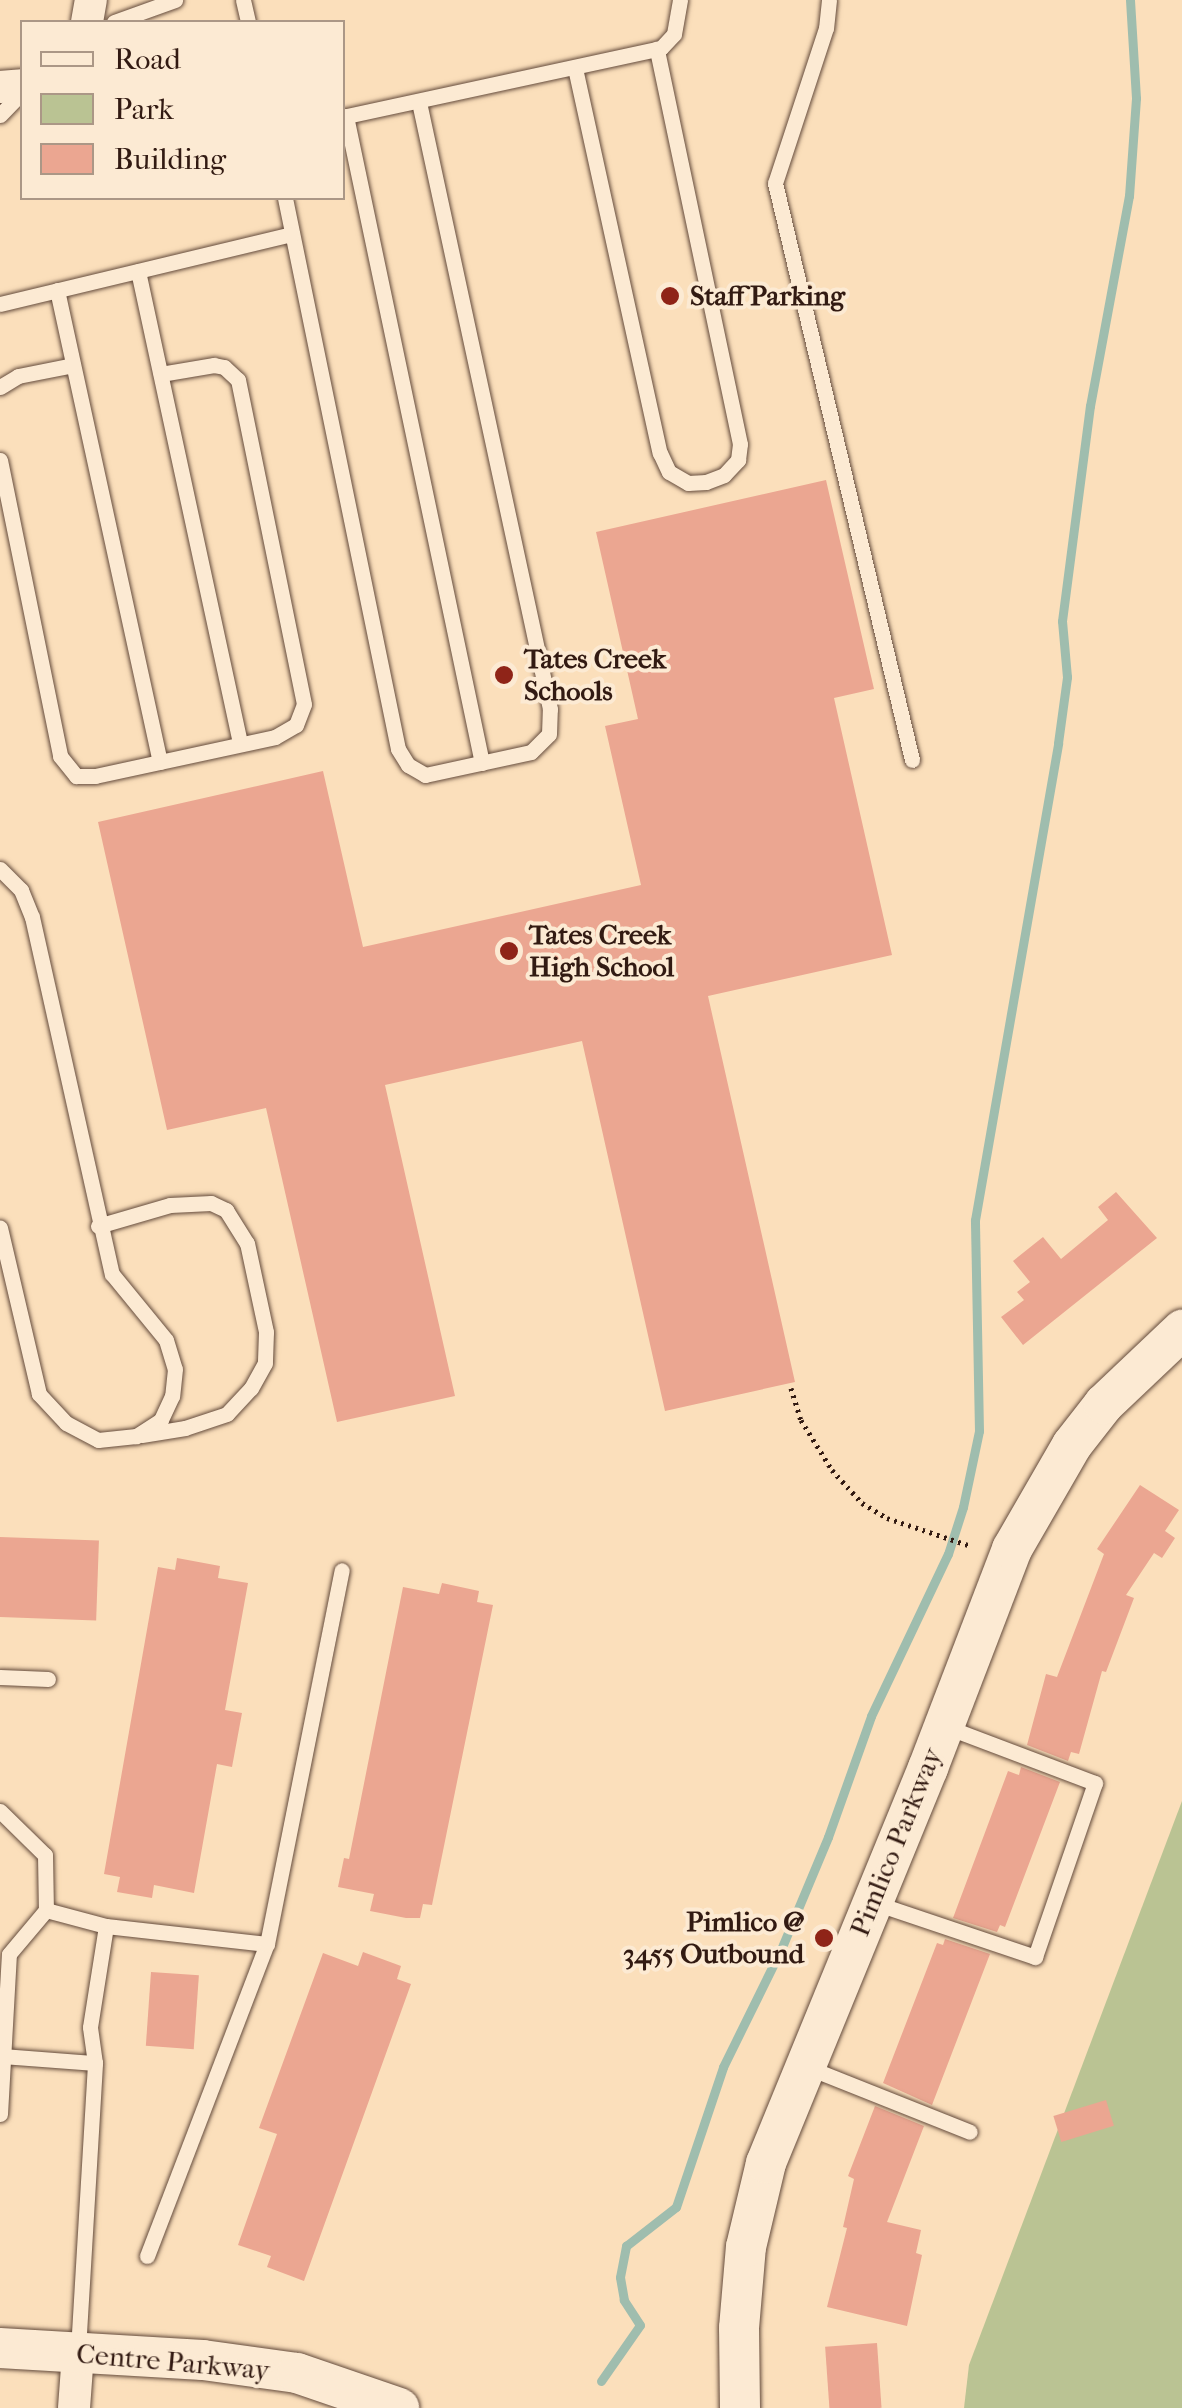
<!DOCTYPE html>
<style>
body{margin:0}
#map{position:relative;width:1182px;height:2408px;overflow:hidden;background:#fbdfbb;font-family:"IM FELL French Canon",serif}
div>[style]{position:absolute}
[style*='--x']{left:calc(var(--x)*1px);top:calc(var(--y)*1px);width:calc(var(--w)*1px);rotate:calc(var(--a)*1deg)}
.green>*{inset:0;background:#bac393}
.stream>*{height:9px;margin:-4.5px;padding:0 4.5px;transform-origin:4.5px;border-radius:4.5px;background:#9fbdae}
.building>*{inset:0;background:#eba691;transform-origin:0 0}
.path>*{height:5px;margin-top:-2.5px;transform-origin:0;background:repeating-linear-gradient(90deg,#321a12 0 2.5px,transparent 0 7.5px)}
.roads{filter:drop-shadow(0 0 2px #644b3c) drop-shadow(0 0 2px #644b3c)}
.service>*{height:15px;margin:-7.5px;padding:0 7.5px;transform-origin:7.5px;border-radius:7.5px;background:#fcead3}
.minor>*{height:32px;margin:-16px;padding:0 16px;transform-origin:16px;border-radius:16px;background:#fcead3}
.tertiary>*{height:40px;margin:-20px;padding:0 20px;transform-origin:20px;border-radius:20px;background:#fcead3}
.dots>*{width:28px;height:28px;translate:-50% -50%;box-sizing:border-box;border:5px solid #fcead3;border-radius:50%}
span{translate:-50% -50%;white-space:nowrap;text-align:center;line-height:1.15;-webkit-text-stroke:8px #fcead3;paint-order:stroke}
.poi-label{font-size:28px;color:#321a12;font-weight:700}
.left{translate:0 -50%;text-align:left}
.right{translate:-100% -50%;text-align:right}
.street-label{font-size:28px;color:#321a12}
.legend{position:absolute;left:20px;top:20px;width:325px;height:180px;box-sizing:border-box;background:#fcead3;border:2px solid #ab9786;margin:0;padding:12px 18px;list-style:none;font-size:30px;color:#321a12}
.legend li{display:flex;align-items:center;gap:20px;height:50px}
.legend b{width:50px;border:2px solid #ab9786}
</style>
<div id="map">
<div class="green">
<i style="clip-path:polygon(1182px 1801px,1182px 2408px,964px 2408px,969px 2365px)"></i>
</div>
<div class="stream">
<i style="--x:601;--y:2381;--w:68;--a:-55.1"></i>
<i style="--x:640;--y:2325;--w:30;--a:-123"></i>
<i style="--x:624;--y:2300;--w:23;--a:-100"></i>
<i style="--x:620;--y:2277;--w:32;--a:-79"></i>
<i style="--x:626;--y:2246;--w:63;--a:-38"></i>
<i style="--x:676;--y:2207;--w:148;--a:-71.4"></i>
<i style="--x:723;--y:2067;--w:134;--a:-63.8"></i>
<i style="--x:782;--y:1947;--w:119;--a:-67.3"></i>
<i style="--x:828;--y:1837;--w:128;--a:-70.4"></i>
<i style="--x:871;--y:1716;--w:179;--a:-64.6"></i>
<i style="--x:948;--y:1554;--w:49;--a:-72.3"></i>
<i style="--x:963;--y:1507;--w:78;--a:-78.1"></i>
<i style="--x:979;--y:1431;--w:211;--a:-91.1"></i>
<i style="--x:975;--y:1220;--w:484;--a:-80.1"></i>
<i style="--x:1058;--y:743;--w:67;--a:-82.2"></i>
<i style="--x:1067;--y:677;--w:56;--a:-95.1"></i>
<i style="--x:1062;--y:621;--w:217;--a:-82.6"></i>
<i style="--x:1090;--y:406;--w:214;--a:-79.5"></i>
<i style="--x:1129;--y:196;--w:98;--a:-85.9"></i>
<i style="--x:1136;--y:98;--w:98;--a:-93.5"></i>
</div>
<div class="building">
<i style="clip-path:polygon(826px 480px,874px 689px,834px 698px,892px 955px,708px 996px,795px 1382px,665px 1411px,582px 1041px,385px 1085px,455px 1396px,337px 1422px,266px 1108px,167px 1130px,98px 822px,323px 771px,363px 947px,641px 885px,605px 726px,638px 719px,596px 532px)"></i>
<i style="clip-path:polygon(1116px 1192px,1157px 1238px,1023px 1345px,1001px 1317px,1024px 1300px,1017px 1292px,1030px 1282px,1013px 1261px,1043px 1237px,1061px 1259px,1108px 1220px,1098px 1207px)"></i>
<i style="clip-path:polygon(1140px 1485px,1179px 1510px,1165px 1531px,1175px 1538px,1162px 1558px,1154px 1553px,1126px 1595px,1134px 1598px,1106px 1672px,1102px 1671px,1079px 1754px,1071px 1752px,1068px 1761px,1027px 1745px,1046px 1674px,1057px 1677px,1104px 1554px,1097px 1549px)"></i>
<i style="left:0;top:1537px;width:99px;height:80px;rotate:2deg"></i>
<i style="clip-path:polygon(177px 1558px,220px 1566px,218px 1578px,248px 1583px,225px 1710px,242px 1713px,232px 1767px,217px 1764px,194px 1893px,154px 1885px,152px 1898px,117px 1892px,120px 1877px,104px 1874px,158px 1567px,175px 1570px)"></i>
<i style="clip-path:polygon(442px 1583px,479px 1591px,477px 1602px,493px 1605px,432px 1905px,423px 1904px,420px 1918px,406px 1918px,370px 1911px,374px 1894px,338px 1887px,344px 1858px,349px 1859px,403px 1587px,439px 1594px)"></i>
<i style="clip-path:polygon(1021px 1767px,1060px 1782px,1005px 1927px,1000px 1925px,997px 1932px,953px 1918px,1008px 1771px,1019px 1775px)"></i>
<i style="clip-path:polygon(945px 1939px,990px 1954px,932px 2105px,883px 2083px,937px 1943px,943px 1945px)"></i>
<i style="clip-path:polygon(363px 1952px,401px 1966px,397px 1979px,411px 1984px,304px 2281px,267px 2267px,271px 2256px,238px 2245px,277px 2134px,259px 2128px,323px 1953px,358px 1966px)"></i>
<i style="left:151px;top:1972px;width:48px;height:74px;rotate:4deg"></i>
<i style="left:1106px;top:2100px;width:27px;height:55px;rotate:73deg"></i>
<i style="clip-path:polygon(875px 2106px,924px 2126px,887px 2222px,921px 2230px,916px 2253px,922px 2255px,907px 2326px,827px 2307px,847px 2228px,843px 2227px,854px 2179px,848px 2176px)"></i>
<i style="left:877px;top:2343px;width:65px;height:52px;rotate:86deg"></i>
</div>
<div class="path">
<i style="--x:791;--y:1388;--w:34;--a:73"></i>
<i style="--x:801;--y:1420;--w:59;--a:58.2"></i>
<i style="--x:832;--y:1470;--w:45;--a:47.7"></i>
<i style="--x:862;--y:1503;--w:29;--a:31"></i>
<i style="--x:887;--y:1518;--w:89;--a:18.4"></i>
</div>
<div class="roads">
<div class="service">
<i style="--x:243;--y:0;--w:23;--a:77"></i>
<i style="--x:829;--y:0;--w:28;--a:96"></i>
<i style="--x:826;--y:28;--w:163;--a:108.2"></i>
<i style="--x:775;--y:183;--w:593;--a:76.64"></i>
<i style="--x:114;--y:22;--w:65;--a:-19.8"></i>
<i style="--x:575;--y:68;--w:394;--a:77.6"></i>
<i style="--x:660;--y:453;--w:21;--a:65"></i>
<i style="--x:669;--y:472;--w:22;--a:30"></i>
<i style="--x:688;--y:483;--w:18;--a:-3"></i>
<i style="--x:706;--y:482;--w:19;--a:-21"></i>
<i style="--x:724;--y:475;--w:21;--a:-47"></i>
<i style="--x:738;--y:460;--w:16;--a:-83"></i>
<i style="--x:740;--y:444;--w:404;--a:-101.9"></i>
<i style="--x:0;--y:115;--w:32;--a:-46"></i>
<i style="--x:346;--y:116;--w:661;--a:78.13"></i>
<i style="--x:342;--y:117;--w:326;--a:-12.2"></i>
<i style="--x:661;--y:48;--w:19;--a:-47"></i>
<i style="--x:674;--y:34;--w:35;--a:-80"></i>
<i style="--x:285;--y:198;--w:562;--a:78.41"></i>
<i style="--x:398;--y:749;--w:19;--a:58"></i>
<i style="--x:408;--y:765;--w:20;--a:30"></i>
<i style="--x:425;--y:775;--w:108;--a:-12.2"></i>
<i style="--x:531;--y:752;--w:25;--a:-45"></i>
<i style="--x:549;--y:734;--w:25;--a:-88"></i>
<i style="--x:550;--y:709;--w:621;--a:-102.18"></i>
<i style="--x:138;--y:271;--w:484;--a:77.8"></i>
<i style="--x:57;--y:290;--w:483;--a:77.7"></i>
<i style="--x:0;--y:304;--w:300;--a:-13.5"></i>
<i style="--x:0;--y:387;--w:21;--a:-31"></i>
<i style="--x:18;--y:376;--w:56;--a:-11.3"></i>
<i style="--x:0;--y:460;--w:302;--a:78.5"></i>
<i style="--x:60;--y:756;--w:26;--a:51"></i>
<i style="--x:76;--y:776;--w:19;--a:0"></i>
<i style="--x:95;--y:776;--w:184;--a:-12.2"></i>
<i style="--x:275;--y:737;--w:24;--a:-30"></i>
<i style="--x:296;--y:725;--w:22;--a:-69"></i>
<i style="--x:304;--y:704;--w:331;--a:-101.5"></i>
<i style="--x:238;--y:380;--w:19;--a:-137"></i>
<i style="--x:224;--y:367;--w:10;--a:-169"></i>
<i style="--x:214;--y:365;--w:54;--a:170.4"></i>
<i style="--x:0;--y:869;--w:30;--a:45"></i>
<i style="--x:21;--y:890;--w:29;--a:68"></i>
<i style="--x:32;--y:917;--w:366;--a:77.4"></i>
<i style="--x:112;--y:1274;--w:85;--a:50.7"></i>
<i style="--x:166;--y:1340;--w:30;--a:73"></i>
<i style="--x:175;--y:1369;--w:27;--a:96"></i>
<i style="--x:172;--y:1396;--w:26;--a:115"></i>
<i style="--x:161;--y:1420;--w:30;--a:147"></i>
<i style="--x:136;--y:1436;--w:38;--a:174"></i>
<i style="--x:98;--y:1440;--w:36;--a:-152"></i>
<i style="--x:66;--y:1423;--w:40;--a:-133"></i>
<i style="--x:39;--y:1394;--w:171;--a:-103.2"></i>
<i style="--x:98;--y:1226;--w:75;--a:-16.3"></i>
<i style="--x:170;--y:1205;--w:41;--a:-2.8"></i>
<i style="--x:211;--y:1203;--w:17;--a:25"></i>
<i style="--x:226;--y:1210;--w:39;--a:58"></i>
<i style="--x:247;--y:1243;--w:91;--a:77.9"></i>
<i style="--x:266;--y:1332;--w:31;--a:92"></i>
<i style="--x:265;--y:1363;--w:29;--a:119"></i>
<i style="--x:251;--y:1388;--w:35;--a:133"></i>
<i style="--x:227;--y:1414;--w:44;--a:161.6"></i>
<i style="--x:185;--y:1428;--w:44;--a:170.8"></i>
<i style="--x:0;--y:1677;--w:48;--a:2.4"></i>
<i style="--x:0;--y:1811;--w:63;--a:44.4"></i>
<i style="--x:45;--y:1855;--w:55;--a:89"></i>
<i style="--x:46;--y:1910;--w:62;--a:14.9"></i>
<i style="--x:106;--y:1926;--w:162;--a:6.4"></i>
<i style="--x:875;--y:1903;--w:169;--a:18.6"></i>
<i style="--x:1035;--y:1957;--w:184;--a:-71"></i>
<i style="--x:1095;--y:1783;--w:158;--a:-159.3"></i>
<i style="--x:3;--y:2056;--w:92;--a:4.4"></i>
<i style="--x:807;--y:2067;--w:175;--a:21.7"></i>
<i style="--x:0;--y:2114;--w:160;--a:-86.8"></i>
<i style="--x:9;--y:1954;--w:57;--a:-49.9"></i>
<i style="--x:147;--y:2256;--w:334;--a:-69"></i>
<i style="--x:267;--y:1944;--w:381;--a:-78.7"></i>
<i style="--x:78;--y:2350;--w:288;--a:-86.6"></i>
<i style="--x:95;--y:2063;--w:36;--a:-98"></i>
<i style="--x:90;--y:2027;--w:102;--a:-81"></i>
</div>
<div class="minor">
<i style="--x:87;--y:22;--w:22;--a:-80"></i>
<i style="--x:0;--y:87;--w:22;--a:-5"></i>
<i style="--x:74;--y:2408;--w:55;--a:-85.8"></i>
</div>
<div class="tertiary">
<i style="--x:0;--y:2348;--w:203;--a:3.4"></i>
<i style="--x:203;--y:2360;--w:95;--a:7.9"></i>
<i style="--x:297;--y:2373;--w:108;--a:18.9"></i>
<i style="--x:740;--y:2408;--w:80;--a:-90.7"></i>
<i style="--x:739;--y:2328;--w:81;--a:-85.1"></i>
<i style="--x:746;--y:2247;--w:86;--a:-76.6"></i>
<i style="--x:766;--y:2163;--w:427;--a:-67.7"></i>
<i style="--x:928;--y:1768;--w:235;--a:-69"></i>
<i style="--x:1012;--y:1549;--w:120;--a:-60"></i>
<i style="--x:1072;--y:1445;--w:52;--a:-52"></i>
<i style="--x:1104;--y:1404;--w:108;--a:-43.5"></i>
</div>
</div>
<div class="dots">
<i style="left:670px;top:296px;background:#8f2418"></i>
<i style="left:504px;top:675px;background:#8f2418"></i>
<i style="left:509px;top:951px;background:#8f2418"></i>
<i style="left:824px;top:1938px;background:#8f2418"></i>
</div>
<div class="poi-label">
<span class="left" style="left:690px;top:296px">Staff Parking</span>
<span class="left" style="left:524px;top:675px">Tates Creek<br>Schools</span>
<span class="left" style="left:529px;top:951px">Tates Creek<br>High School</span>
<span class="right" style="left:804px;top:1938px">Pimlico @<br>3455 Outbound</span>
</div>
<div class="street-label">
<span style="left:896px;top:1842px;rotate:-68deg">Pimlico Parkway</span>
<span style="left:173px;top:2362px;rotate:5deg">Centre Parkway</span>
</div>
<ul class="legend">
<li><b style="height:12px;background:#fcead3"></b>Road</li>
<li><b style="height:28px;background:#bac393"></b>Park</li>
<li><b style="height:28px;background:#eba691"></b>Building</li>
</ul>
</div>
